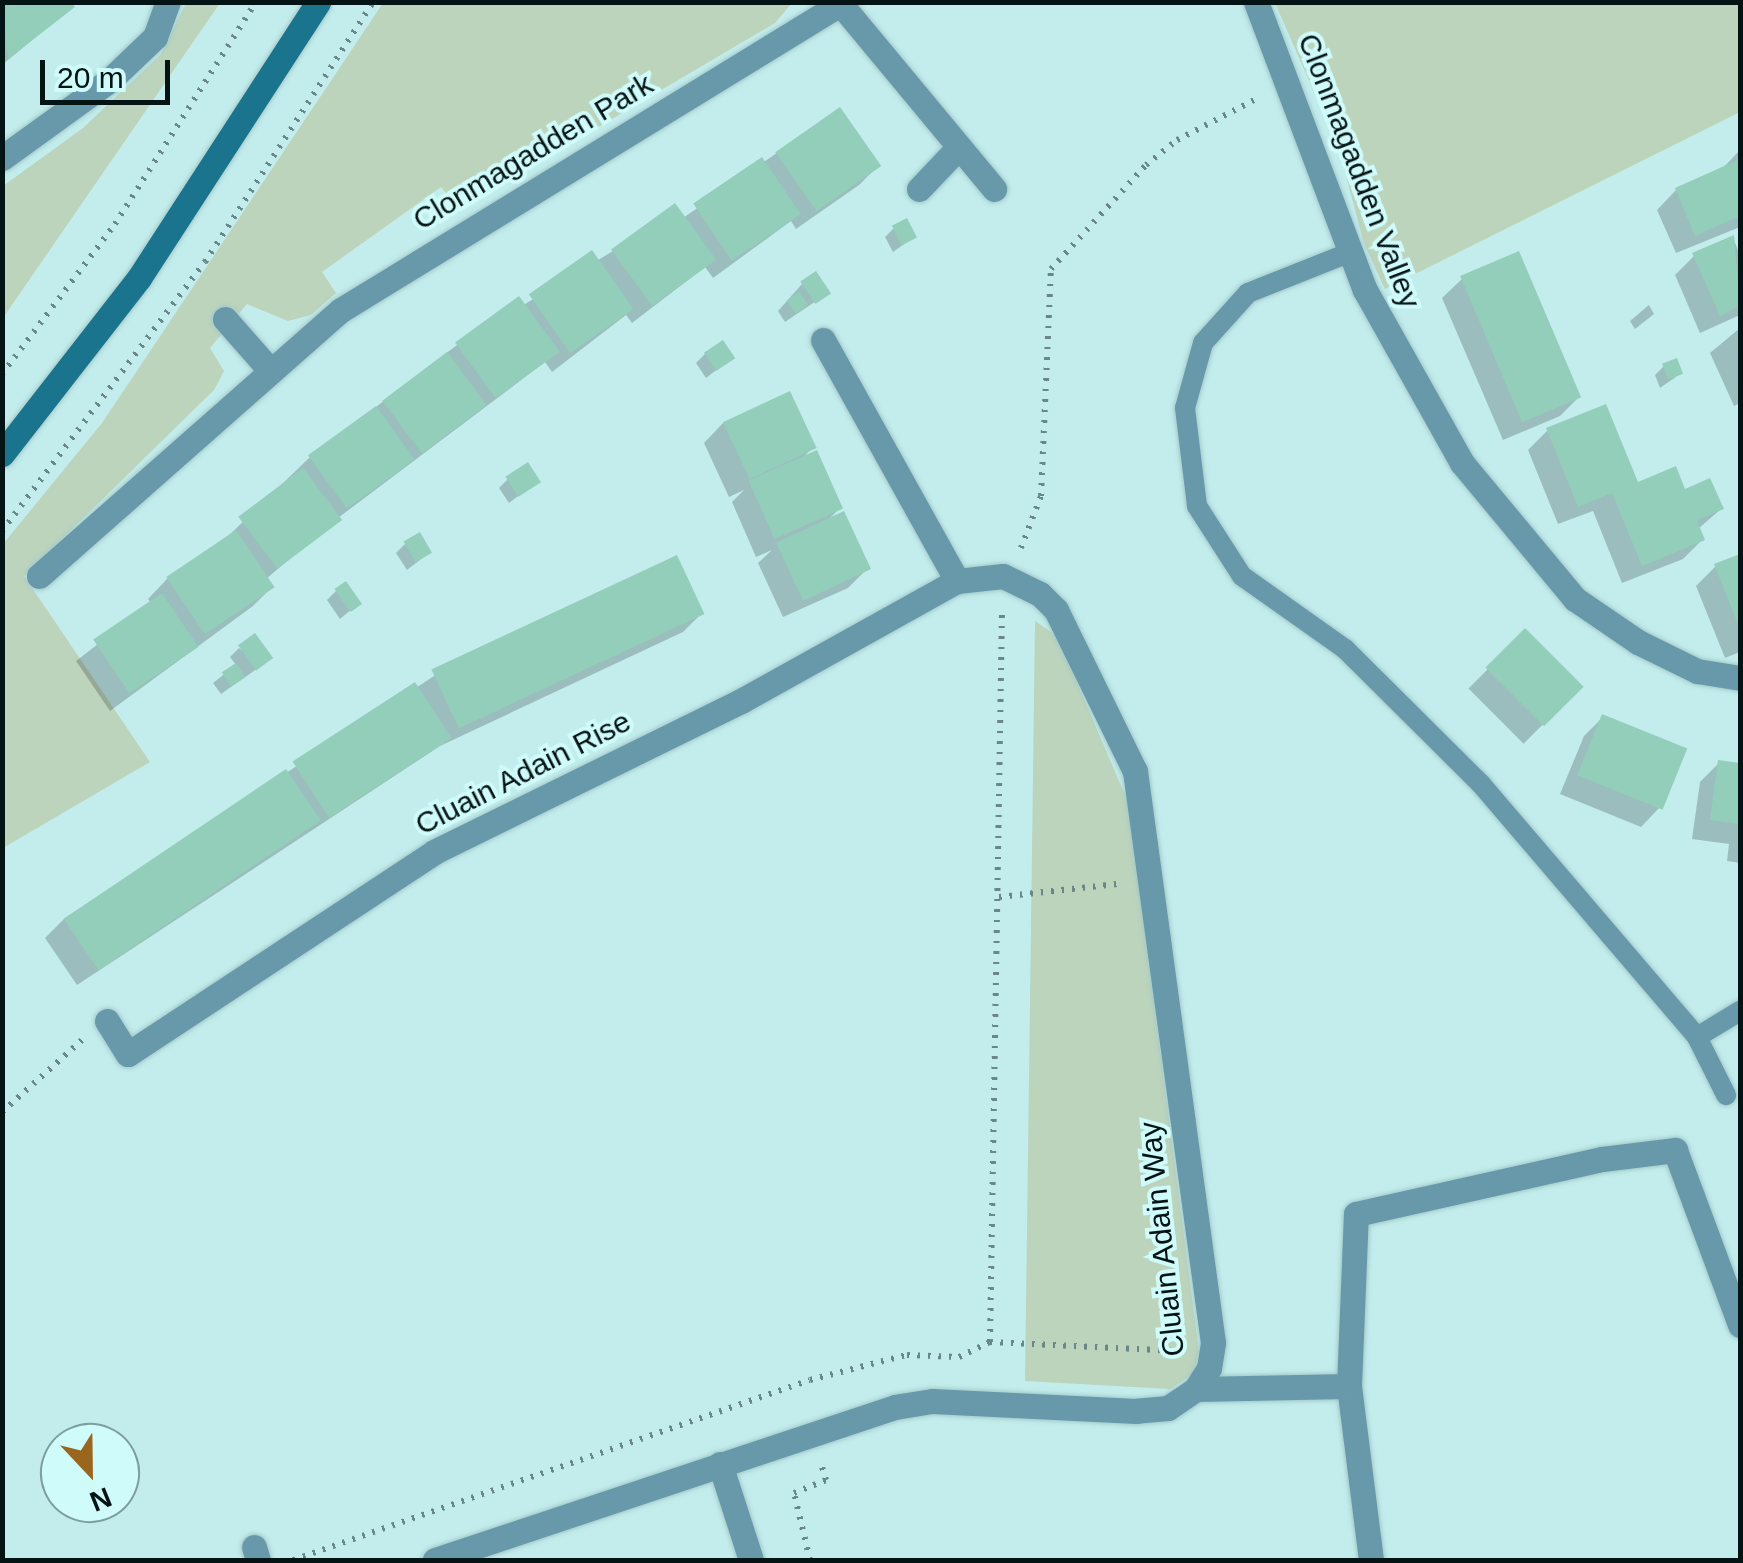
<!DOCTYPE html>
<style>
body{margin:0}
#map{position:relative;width:1743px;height:1563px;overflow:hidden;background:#c3eded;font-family:Arial,sans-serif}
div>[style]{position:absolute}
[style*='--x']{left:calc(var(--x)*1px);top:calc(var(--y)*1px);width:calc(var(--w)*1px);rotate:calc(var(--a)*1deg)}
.green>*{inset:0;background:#bcd4bc}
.shadow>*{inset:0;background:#0003;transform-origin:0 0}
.building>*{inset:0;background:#92ceb9;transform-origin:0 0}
.path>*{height:6px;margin-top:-3px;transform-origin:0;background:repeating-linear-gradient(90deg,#698787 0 2.5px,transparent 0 10.5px)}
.roads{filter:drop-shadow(0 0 2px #a4caca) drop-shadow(0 0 2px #a4caca)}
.lane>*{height:20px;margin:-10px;padding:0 10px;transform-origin:10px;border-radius:10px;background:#6899aa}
.street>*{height:25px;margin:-12.5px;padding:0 12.5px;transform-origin:12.5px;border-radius:12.5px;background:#6899aa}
.secondary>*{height:25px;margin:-12.5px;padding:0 12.5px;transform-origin:12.5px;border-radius:12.5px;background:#1b748d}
span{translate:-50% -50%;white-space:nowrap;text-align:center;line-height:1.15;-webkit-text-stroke:8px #d0fbfb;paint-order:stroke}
.street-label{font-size:30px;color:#041313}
.frame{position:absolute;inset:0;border:5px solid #041313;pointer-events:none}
.north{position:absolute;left:40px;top:1423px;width:100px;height:100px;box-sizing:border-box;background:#d0fbfb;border:2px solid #7e9e9e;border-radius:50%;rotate:158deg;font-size:28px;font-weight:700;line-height:40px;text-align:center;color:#041313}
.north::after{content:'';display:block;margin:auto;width:35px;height:45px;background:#9a651d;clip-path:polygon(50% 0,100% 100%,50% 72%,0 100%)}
.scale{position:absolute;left:40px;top:60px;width:130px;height:45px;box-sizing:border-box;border:5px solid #041313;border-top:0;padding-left:12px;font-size:30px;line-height:35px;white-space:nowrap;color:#041313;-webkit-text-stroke:8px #d0fbfb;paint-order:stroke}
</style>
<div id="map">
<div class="green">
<i style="clip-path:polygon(186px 3px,220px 3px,3px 318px,3px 186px,83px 128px,161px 54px)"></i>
<i style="clip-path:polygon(383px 3px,792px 3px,775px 23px,459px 209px,441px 187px,322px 272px,336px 293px,311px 315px,288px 321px,247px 304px,210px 348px,224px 371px,214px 390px,24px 576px,150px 762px,3px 848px,3px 544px,102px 423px)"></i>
<i style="clip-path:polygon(1275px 3px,1740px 3px,1740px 112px,1385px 289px,1364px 244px,1339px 149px)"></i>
<i style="clip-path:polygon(1035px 621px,1057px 636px,1128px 802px,1199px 1352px,1196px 1372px,1170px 1389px,1025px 1381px)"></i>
</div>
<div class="shadow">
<i style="clip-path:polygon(2px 2px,72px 7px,2px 65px)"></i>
<i style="clip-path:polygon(839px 110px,878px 166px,859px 185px,796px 229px,791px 221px,713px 278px,705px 267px,632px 323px,626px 315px,552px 372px,545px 362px,338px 518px,266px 579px,272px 587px,253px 606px,110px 711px,76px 661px,151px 603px,148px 599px,167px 579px,223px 541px,309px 458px,457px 345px,613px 251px,683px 218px)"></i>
<i style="clip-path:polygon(1740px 150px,1740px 227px,1676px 253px,1657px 210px,1676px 190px,1720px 171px)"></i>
<i style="clip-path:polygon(894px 228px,914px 237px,893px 252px,885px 237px)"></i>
<i style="clip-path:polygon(1733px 238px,1740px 255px,1740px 315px,1700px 333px,1675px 275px,1694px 256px)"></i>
<i style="clip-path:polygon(1462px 279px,1579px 397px,1560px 416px,1503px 440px,1442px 298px)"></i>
<i style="clip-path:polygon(802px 284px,828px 293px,785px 322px,778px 311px)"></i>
<i style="clip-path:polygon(1649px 305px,1654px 314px,1635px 329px,1630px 321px)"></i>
<i style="clip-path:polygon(1740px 328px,1740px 403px,1734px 406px,1710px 353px)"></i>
<i style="clip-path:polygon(705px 354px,732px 358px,706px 378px,696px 363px)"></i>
<i style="clip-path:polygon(1664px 366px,1680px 374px,1660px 388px,1655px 375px)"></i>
<i style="clip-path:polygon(723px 423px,813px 447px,800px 461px,840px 508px,827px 521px,868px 568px,848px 588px,783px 617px,758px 563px,772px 550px,756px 557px,732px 502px,744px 490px,729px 497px,704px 443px)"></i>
<i style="clip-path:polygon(1547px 431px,1637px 486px,1684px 493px,1721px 509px,1698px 529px,1702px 540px,1683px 559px,1622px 583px,1593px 511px,1558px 524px,1528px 450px)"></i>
<i style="clip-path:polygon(508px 479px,538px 481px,509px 503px,499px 488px)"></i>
<i style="clip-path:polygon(405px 544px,429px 553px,407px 570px,396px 553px)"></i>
<i style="clip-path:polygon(1740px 556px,1740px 652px,1725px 658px,1696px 586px,1716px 566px)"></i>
<i style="clip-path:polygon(336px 591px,358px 604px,340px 619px,327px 600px)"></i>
<i style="clip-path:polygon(702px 613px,683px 632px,440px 746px,77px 985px,45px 938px,65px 918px,434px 676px)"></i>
<i style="left:1525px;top:632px;width:78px;height:80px;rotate:45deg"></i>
<i style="clip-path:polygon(239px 648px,261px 666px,221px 694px,213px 683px,236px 665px,230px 657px)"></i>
<i style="clip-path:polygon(1603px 717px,1660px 807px,1641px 827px,1560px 794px,1584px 736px)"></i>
<i style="clip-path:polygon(1719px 763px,1740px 766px,1740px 863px,1727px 861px,1729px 844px,1692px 839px,1700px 782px)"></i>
</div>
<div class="building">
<i style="clip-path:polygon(2px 2px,71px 2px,75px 7px,8px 59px)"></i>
<i style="left:840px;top:107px;width:72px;height:79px;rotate:55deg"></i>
<i style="left:762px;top:157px;width:69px;height:83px;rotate:56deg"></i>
<i style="clip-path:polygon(1740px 159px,1740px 216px,1695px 236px,1675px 188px)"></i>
<i style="left:675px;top:203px;width:70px;height:79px;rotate:54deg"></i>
<i style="left:907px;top:218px;width:22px;height:17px;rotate:63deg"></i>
<i style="clip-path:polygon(1734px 235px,1740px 306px,1720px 316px,1692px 253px)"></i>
<i style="left:592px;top:250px;width:72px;height:77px;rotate:55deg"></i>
<i style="left:1519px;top:251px;width:159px;height:64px;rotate:67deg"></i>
<i style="left:816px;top:271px;width:27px;height:19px;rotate:56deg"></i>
<i style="left:799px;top:292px;width:16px;height:15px;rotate:55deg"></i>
<i style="left:519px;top:296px;width:69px;height:79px;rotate:54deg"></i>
<i style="left:723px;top:340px;width:22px;height:23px;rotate:56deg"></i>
<i style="left:447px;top:352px;width:66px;height:81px;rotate:53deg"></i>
<i style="left:1677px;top:358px;width:17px;height:16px;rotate:69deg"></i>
<i style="left:790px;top:391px;width:63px;height:74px;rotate:65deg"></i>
<i style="clip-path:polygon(1606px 404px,1638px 482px,1676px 466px,1685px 489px,1710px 478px,1724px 509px,1697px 520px,1705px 540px,1642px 566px,1612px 493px,1578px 507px,1546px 428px)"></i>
<i style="left:376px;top:406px;width:66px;height:84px;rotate:54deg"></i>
<i style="left:817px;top:450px;width:64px;height:75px;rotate:66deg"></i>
<i style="left:528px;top:462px;width:24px;height:27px;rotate:57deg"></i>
<i style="left:303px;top:468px;width:65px;height:81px;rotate:53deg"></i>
<i style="left:844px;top:511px;width:64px;height:75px;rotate:65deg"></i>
<i style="left:236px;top:530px;width:69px;height:84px;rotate:56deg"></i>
<i style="left:420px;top:532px;width:24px;height:19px;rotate:60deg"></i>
<i style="clip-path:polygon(1740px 554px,1740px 629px,1714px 564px)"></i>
<i style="left:677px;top:555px;width:65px;height:271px;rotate:65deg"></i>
<i style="left:346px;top:581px;width:28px;height:14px;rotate:55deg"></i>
<i style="left:162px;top:593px;width:65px;height:83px;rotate:56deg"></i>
<i style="left:1525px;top:628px;width:83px;height:56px;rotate:45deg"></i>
<i style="left:255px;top:633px;width:31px;height:21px;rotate:54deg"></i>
<i style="left:236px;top:663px;width:17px;height:17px;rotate:57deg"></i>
<i style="left:415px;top:682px;width:67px;height:146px;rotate:57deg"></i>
<i style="left:1602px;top:714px;width:92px;height:66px;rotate:22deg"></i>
<i style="clip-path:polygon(1718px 760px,1740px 763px,1740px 824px,1710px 820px)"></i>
<i style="left:286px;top:769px;width:62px;height:268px;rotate:56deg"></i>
</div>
<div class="path">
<i style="--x:2;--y:374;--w:188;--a:-53"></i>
<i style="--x:115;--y:224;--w:263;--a:-57.6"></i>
<i style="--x:2;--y:531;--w:337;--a:-53"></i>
<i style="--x:205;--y:262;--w:310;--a:-57.1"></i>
<i style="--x:1021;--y:548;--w:56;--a:-69"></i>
<i style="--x:1041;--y:496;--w:227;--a:-87.5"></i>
<i style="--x:1051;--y:269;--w:141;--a:-47.6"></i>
<i style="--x:1146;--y:165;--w:40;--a:-39"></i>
<i style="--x:1177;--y:140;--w:91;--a:-27.4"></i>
<i style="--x:999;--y:897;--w:119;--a:-6.3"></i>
<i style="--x:2;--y:1112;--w:108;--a:-42"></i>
<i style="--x:990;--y:1342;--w:189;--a:2.7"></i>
<i style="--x:293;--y:1560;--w:547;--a:-19.2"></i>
<i style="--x:810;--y:1380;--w:100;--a:-14.5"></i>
<i style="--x:907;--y:1355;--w:52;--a:2.2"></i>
<i style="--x:959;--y:1357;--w:34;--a:-26"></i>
<i style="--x:990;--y:1342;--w:728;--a:-89.06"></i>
<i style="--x:810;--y:1560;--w:69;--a:-103.4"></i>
<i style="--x:794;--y:1493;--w:35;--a:-22"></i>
<i style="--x:826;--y:1480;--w:14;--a:-107"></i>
</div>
<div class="roads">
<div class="lane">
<i style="--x:1351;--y:252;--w:111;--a:158.3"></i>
<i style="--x:1248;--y:293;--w:67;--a:132"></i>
<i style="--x:1203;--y:343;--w:67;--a:105.5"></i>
<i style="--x:1185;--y:408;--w:99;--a:83"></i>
<i style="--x:1197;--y:506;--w:83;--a:57.3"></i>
<i style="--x:1242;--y:576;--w:126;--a:35.3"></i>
<i style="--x:1345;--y:649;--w:192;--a:44.8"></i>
<i style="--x:1481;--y:784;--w:333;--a:49.5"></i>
<i style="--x:1697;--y:1037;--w:65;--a:63.4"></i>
<i style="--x:1697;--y:1037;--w:50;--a:-31.2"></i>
</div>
<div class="street">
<i style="--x:839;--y:2;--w:243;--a:50.3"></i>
<i style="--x:1256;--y:2;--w:308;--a:69.3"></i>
<i style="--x:1365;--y:290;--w:198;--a:60.7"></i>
<i style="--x:1462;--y:463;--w:177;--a:50.3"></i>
<i style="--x:1575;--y:599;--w:76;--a:34.3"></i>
<i style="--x:1638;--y:642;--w:66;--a:26.2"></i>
<i style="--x:1697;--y:671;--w:44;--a:9.2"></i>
<i style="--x:2;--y:158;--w:135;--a:-35.9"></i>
<i style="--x:111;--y:79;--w:61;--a:-43.7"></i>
<i style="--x:155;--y:37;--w:37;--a:-70"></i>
<i style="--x:919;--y:189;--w:55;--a:-46.5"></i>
<i style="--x:225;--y:319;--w:67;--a:48.7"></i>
<i style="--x:823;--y:340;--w:276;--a:60.9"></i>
<i style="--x:39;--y:576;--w:402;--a:-41.4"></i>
<i style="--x:341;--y:310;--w:585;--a:-31.52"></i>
<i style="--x:107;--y:1021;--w:39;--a:58"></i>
<i style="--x:128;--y:1054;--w:367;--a:-33.4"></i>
<i style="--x:434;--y:852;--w:342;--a:-26.2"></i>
<i style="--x:741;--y:701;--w:247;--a:-29.1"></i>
<i style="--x:957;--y:581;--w:46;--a:-6.2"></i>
<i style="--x:1003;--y:576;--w:41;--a:25.9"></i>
<i style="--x:1040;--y:594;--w:23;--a:45"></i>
<i style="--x:1056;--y:610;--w:179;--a:63.9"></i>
<i style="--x:1135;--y:771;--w:577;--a:82.23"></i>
<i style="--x:1213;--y:1343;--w:25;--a:99"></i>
<i style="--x:1209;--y:1368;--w:25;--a:122"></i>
<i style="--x:1196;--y:1389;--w:34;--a:146"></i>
<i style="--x:1168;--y:1408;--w:32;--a:175"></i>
<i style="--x:1136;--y:1411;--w:204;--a:-177.2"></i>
<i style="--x:932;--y:1401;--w:37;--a:171"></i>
<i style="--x:895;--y:1407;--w:485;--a:161.6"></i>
<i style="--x:1349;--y:1386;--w:175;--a:82.8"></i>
<i style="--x:1196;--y:1389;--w:153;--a:-1.1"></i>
<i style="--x:1349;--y:1386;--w:172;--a:-87.7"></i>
<i style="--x:1356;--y:1214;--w:252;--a:-12.6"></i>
<i style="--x:1602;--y:1159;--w:74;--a:-7"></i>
<i style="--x:1675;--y:1150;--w:187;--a:69.6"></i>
<i style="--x:720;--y:1464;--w:101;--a:72.1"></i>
<i style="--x:254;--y:1547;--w:14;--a:73"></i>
</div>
<div class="secondary">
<i style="--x:2;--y:454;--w:223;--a:-52.1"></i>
<i style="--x:139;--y:278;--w:329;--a:-57"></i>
</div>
</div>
<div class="street-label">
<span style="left:533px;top:152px;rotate:-31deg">Clonmagadden Park</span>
<span style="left:1359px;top:171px;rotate:69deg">Clonmagadden Valley</span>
<span style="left:523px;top:773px;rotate:-27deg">Cluain Adain Rise</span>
<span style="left:1162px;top:1239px;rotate:-96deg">Cluain Adain Way</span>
</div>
<div class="frame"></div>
<div class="north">N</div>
<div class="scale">20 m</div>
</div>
